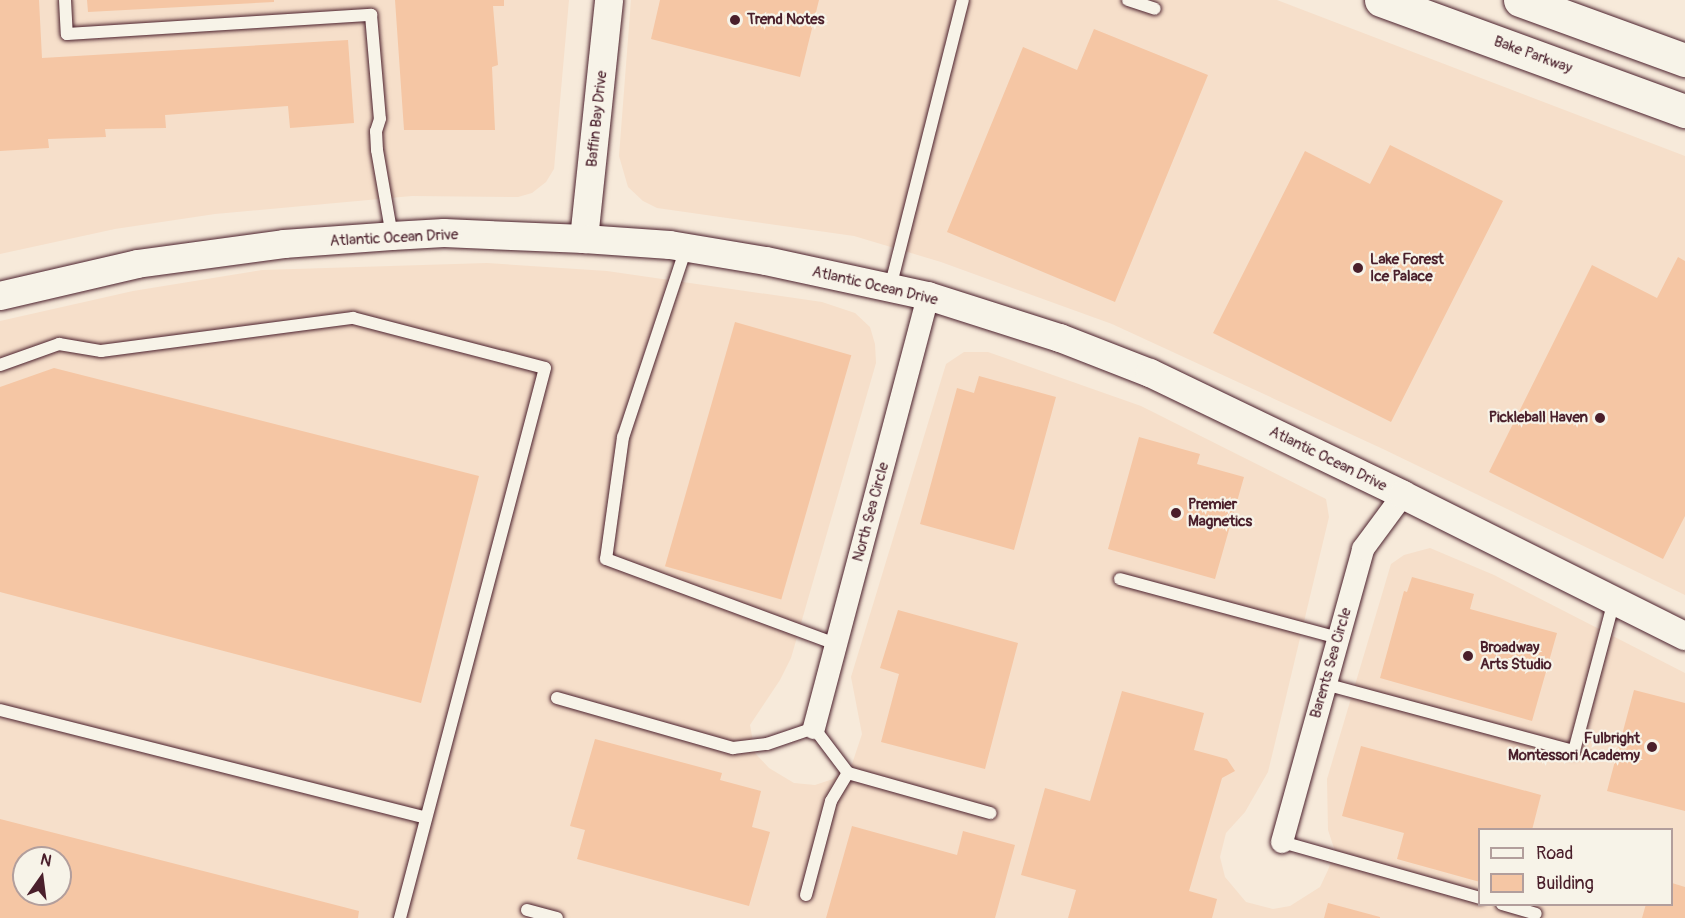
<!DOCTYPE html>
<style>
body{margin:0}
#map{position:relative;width:1685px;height:918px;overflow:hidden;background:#f7eada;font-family:Pangolin,sans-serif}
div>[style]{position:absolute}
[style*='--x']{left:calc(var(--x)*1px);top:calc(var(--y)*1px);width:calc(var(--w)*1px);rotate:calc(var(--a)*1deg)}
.built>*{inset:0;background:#f6dfca}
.building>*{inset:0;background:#f5c6a4;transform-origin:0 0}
.roads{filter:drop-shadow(0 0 2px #4a1f2b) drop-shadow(0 0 2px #4a1f2b)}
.service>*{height:12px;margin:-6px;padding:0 6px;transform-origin:6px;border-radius:6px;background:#f7f3e8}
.minor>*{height:22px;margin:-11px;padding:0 11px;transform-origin:11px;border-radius:11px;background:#f7f3e8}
.tertiary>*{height:28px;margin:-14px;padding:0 14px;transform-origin:14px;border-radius:14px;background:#f7f3e8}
.secondary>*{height:33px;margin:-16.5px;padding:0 16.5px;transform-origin:16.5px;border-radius:16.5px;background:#f7f3e8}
.dots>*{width:16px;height:16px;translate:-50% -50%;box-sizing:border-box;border:3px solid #f7f3e8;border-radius:50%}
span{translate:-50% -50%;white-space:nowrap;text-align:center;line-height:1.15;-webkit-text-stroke:4.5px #f7f3e8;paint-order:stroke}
.poi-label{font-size:15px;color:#4a1f2b;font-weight:700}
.left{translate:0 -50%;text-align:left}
.right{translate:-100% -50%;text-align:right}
.street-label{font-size:15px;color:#4a1f2b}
.legend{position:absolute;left:1478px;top:828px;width:195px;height:78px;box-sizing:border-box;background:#f7f3e8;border:2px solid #b29e9c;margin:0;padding:8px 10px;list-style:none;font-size:18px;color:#4a1f2b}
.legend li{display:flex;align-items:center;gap:12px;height:30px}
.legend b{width:30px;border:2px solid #b29e9c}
.north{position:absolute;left:12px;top:846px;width:60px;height:60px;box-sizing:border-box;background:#f7f3e8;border:2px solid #b29e9c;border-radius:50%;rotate:14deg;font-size:16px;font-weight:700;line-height:24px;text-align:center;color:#4a1f2b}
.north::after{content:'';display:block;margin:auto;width:21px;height:27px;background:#4a1f2b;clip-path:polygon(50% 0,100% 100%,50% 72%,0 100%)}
</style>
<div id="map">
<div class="built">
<i style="clip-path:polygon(0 0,569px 0,554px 169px,546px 182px,532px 193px,518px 197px,412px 196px,215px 214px,115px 229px,0 254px)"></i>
<i style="clip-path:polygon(631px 0,1277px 0,1685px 156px,1685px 595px,1383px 449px,1112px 324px,941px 262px,854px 236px,657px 208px,643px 201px,628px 187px,619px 156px)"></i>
<i style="clip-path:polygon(evenodd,487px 263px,607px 271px,822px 302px,855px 313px,870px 327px,875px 344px,876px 363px,791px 658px,780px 680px,750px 725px,755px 753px,769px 768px,794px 783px,815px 785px,833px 779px,852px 764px,862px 734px,851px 677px,946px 364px,964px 352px,988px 352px,1141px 406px,1326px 499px,1329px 517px,1268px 772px,1245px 812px,1226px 833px,1220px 857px,1225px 877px,1246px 902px,1273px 909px,1290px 906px,1320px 887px,1328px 870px,1335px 851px,1328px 830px,1327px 779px,1391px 564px,1404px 555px,1430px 548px,1494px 575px,1685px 673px,1685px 918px,0 918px,0 321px,133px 291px,262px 270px,487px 263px,1480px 830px,1672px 830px,1672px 904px,1480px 904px,1480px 830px,487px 263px,24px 858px,60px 858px,60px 894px,24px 894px,24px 858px)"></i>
</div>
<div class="building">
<i style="clip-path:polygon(0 0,39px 0,42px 58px,348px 40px,354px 123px,290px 128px,288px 106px,165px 115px,166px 128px,105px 129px,106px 137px,48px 139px,49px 148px,0 151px)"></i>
<i style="clip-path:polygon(87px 0,274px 0,274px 2px,88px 12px)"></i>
<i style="clip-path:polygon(395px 0,504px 0,504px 6px,493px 6px,498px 65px,492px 67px,495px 130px,404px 130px)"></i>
<i style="clip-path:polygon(660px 0,819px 0,800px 77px,651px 39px)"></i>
<i style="clip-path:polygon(1094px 29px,1208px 75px,1115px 302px,947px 232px,1023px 47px,1077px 70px)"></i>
<i style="clip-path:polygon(1390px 145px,1503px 201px,1391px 422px,1213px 333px,1305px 151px,1370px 184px)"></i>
<i style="clip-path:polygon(1678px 257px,1685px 261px,1685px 516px,1663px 559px,1489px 472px,1592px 265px,1657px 298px)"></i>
<i style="left:735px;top:322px;width:121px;height:254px;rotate:16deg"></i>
<i style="clip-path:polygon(54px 368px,479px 476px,421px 703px,0 592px,0 387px)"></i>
<i style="clip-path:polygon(979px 376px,1056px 397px,1014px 550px,920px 524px,957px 388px,974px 393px)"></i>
<i style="clip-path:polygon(1139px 437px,1200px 454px,1197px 464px,1244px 477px,1215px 579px,1108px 549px)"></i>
<i style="clip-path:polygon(1412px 577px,1474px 594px,1470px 609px,1557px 633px,1532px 721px,1380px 678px,1404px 591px,1407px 592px)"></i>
<i style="clip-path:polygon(898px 610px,1018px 643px,985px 769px,881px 742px,899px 674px,880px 668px)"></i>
<i style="clip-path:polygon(1634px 690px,1685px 703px,1685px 811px,1607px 791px)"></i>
<i style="clip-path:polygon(1122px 691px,1204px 713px,1194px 750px,1227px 759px,1235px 771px,1222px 778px,1189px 891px,1217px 899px,1212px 918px,1068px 918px,1076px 890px,1021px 875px,1045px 788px,1090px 801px)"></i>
<i style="clip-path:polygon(595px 739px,722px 773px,720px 780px,761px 791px,752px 827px,770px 832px,749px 906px,577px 859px,585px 830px,570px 826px)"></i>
<i style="clip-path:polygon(1361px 746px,1541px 795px,1532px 830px,1480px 830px,1480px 882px,1397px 859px,1404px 833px,1342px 816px)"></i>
<i style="clip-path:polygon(evenodd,0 819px,359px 911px,358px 918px,0 918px,0 819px,24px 858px,60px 858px,60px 894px,24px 894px,24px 858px)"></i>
<i style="clip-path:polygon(852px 826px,957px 855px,963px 831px,1015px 845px,995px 918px,826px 918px)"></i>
<i style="clip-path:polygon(1672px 883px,1685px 887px,1685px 918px,1642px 918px,1646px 904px,1672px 904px)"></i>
<i style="clip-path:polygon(1328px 903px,1380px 917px,1380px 918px,1324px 918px)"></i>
</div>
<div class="roads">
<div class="service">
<i style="--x:65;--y:0;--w:34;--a:87"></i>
<i style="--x:67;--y:34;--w:305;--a:-3.6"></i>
<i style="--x:371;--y:15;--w:104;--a:85.1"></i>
<i style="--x:380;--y:119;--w:13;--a:108"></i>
<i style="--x:376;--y:131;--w:19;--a:87"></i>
<i style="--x:377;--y:150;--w:87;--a:80.1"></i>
<i style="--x:1128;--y:0;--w:28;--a:18"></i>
<i style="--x:686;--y:248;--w:199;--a:108.4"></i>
<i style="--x:623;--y:437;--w:123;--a:97.9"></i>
<i style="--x:606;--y:559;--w:245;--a:20.3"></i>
<i style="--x:890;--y:288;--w:297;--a:-75.8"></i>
<i style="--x:0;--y:365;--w:63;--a:-19.6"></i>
<i style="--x:59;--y:344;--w:43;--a:9.5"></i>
<i style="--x:101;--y:351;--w:254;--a:-7.5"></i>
<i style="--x:353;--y:318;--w:198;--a:14.6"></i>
<i style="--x:545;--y:368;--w:569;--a:104.77"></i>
<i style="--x:1120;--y:579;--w:226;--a:15.1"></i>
<i style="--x:1325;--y:684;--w:258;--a:15.1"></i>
<i style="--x:1574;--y:751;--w:155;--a:-75.1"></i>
<i style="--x:557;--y:698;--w:183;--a:15.9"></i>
<i style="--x:733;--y:748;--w:34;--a:-7"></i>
<i style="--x:767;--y:744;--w:50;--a:-18.8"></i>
<i style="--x:814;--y:728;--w:56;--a:52.9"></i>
<i style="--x:848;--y:773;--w:148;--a:15.7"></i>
<i style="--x:0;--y:710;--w:439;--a:14.2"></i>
<i style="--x:1282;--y:842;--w:206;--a:15.8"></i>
<i style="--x:806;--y:895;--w:97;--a:-75.1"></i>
<i style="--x:831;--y:801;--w:33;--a:-59"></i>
<i style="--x:1502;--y:904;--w:35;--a:16"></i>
<i style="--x:527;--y:910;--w:31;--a:15"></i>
</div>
<div class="minor">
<i style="--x:814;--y:728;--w:447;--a:-75.2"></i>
<i style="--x:1282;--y:842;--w:304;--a:-74.5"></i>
<i style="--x:1363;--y:549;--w:67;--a:-53.5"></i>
</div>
<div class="tertiary">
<i style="--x:584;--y:239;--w:240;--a:-84"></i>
<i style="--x:0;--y:296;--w:141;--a:-13.1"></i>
<i style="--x:137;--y:264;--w:148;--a:-7.7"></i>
<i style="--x:284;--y:244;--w:108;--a:-4.2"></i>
<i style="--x:392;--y:236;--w:52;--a:-3.3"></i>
<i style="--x:444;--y:233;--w:140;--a:2.5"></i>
<i style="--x:584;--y:239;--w:86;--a:4"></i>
<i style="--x:670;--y:245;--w:97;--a:9.5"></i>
<i style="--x:766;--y:261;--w:166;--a:12.2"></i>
<i style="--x:928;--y:296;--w:139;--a:17.7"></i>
<i style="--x:1060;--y:338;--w:97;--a:21.3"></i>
<i style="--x:1150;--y:373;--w:281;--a:25.7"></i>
<i style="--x:1403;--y:495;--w:315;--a:26.6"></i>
</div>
<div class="secondary">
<i style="--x:1381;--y:0;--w:324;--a:20.1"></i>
<i style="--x:1520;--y:0;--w:176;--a:20"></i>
</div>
</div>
<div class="dots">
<i style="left:735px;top:20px;background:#4a1f2b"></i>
<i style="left:1358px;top:268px;background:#4a1f2b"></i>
<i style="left:1600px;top:418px;background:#4a1f2b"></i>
<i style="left:1176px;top:513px;background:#4a1f2b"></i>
<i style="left:1468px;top:656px;background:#4a1f2b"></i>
<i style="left:1652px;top:747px;background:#4a1f2b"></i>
</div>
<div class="poi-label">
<span class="left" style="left:747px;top:20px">Trend Notes</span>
<span class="left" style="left:1370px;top:268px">Lake Forest<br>Ice Palace</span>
<span class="right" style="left:1588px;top:418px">Pickleball Haven</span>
<span class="left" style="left:1188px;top:513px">Premier<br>Magnetics</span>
<span class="left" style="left:1480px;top:656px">Broadway<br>Arts Studio</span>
<span class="right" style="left:1640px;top:747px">Fulbright<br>Montessori Academy</span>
</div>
<div class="street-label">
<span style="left:1533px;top:55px;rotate:20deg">Bake Parkway</span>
<span style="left:597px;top:119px;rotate:-84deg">Baffin Bay Drive</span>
<span style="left:394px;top:238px;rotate:-3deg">Atlantic Ocean Drive</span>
<span style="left:875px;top:286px;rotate:13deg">Atlantic Ocean Drive</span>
<span style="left:1328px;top:459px;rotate:26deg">Atlantic Ocean Drive</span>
<span style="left:871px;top:512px;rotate:-75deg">North Sea Circle</span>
<span style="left:1331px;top:663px;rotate:-74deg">Barents Sea Circle</span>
</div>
<ul class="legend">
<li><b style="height:8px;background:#f7f3e8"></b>Road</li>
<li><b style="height:16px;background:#f5c6a4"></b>Building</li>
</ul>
<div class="north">N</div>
</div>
